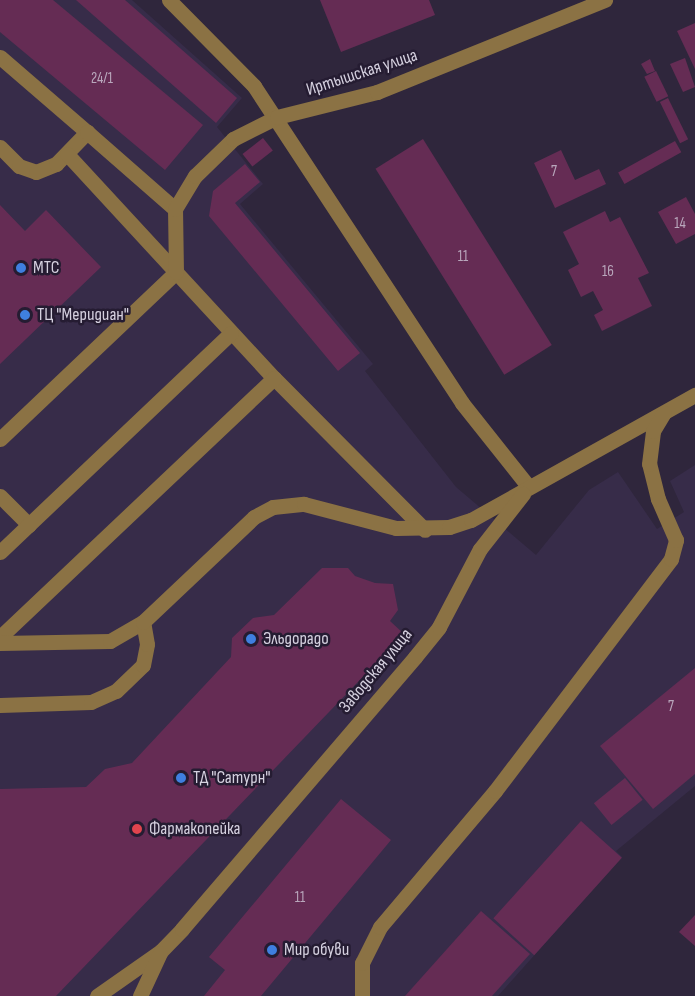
<!DOCTYPE html>
<meta charset="utf-8">
<style>
body{margin:0}
#map{position:relative;width:695px;height:996px;overflow:hidden;background:#2f263c;font-family:"Sofia Sans Condensed",sans-serif}
div>[style]{position:absolute}
[style*='--x']{left:calc(var(--x)*1px);top:calc(var(--y)*1px);width:calc(var(--w)*1px);rotate:calc(var(--a)*1deg)}
.built>*{inset:0;background:#372c49}
.building>*{inset:0;background:#652c54;transform-origin:0 0}
.minor>*{height:15px;margin:-7.5px;padding:0 7.5px;transform-origin:7.5px;border-radius:7.5px;background:#8b7244}
.dots>*{width:16px;height:16px;translate:-50% -50%;box-sizing:border-box;border:3px solid #251c32;border-radius:50%}
span{translate:-50% -50%;white-space:nowrap;text-align:center;line-height:1.15;-webkit-text-stroke:5px #251c32;paint-order:stroke}
.number-label{font-size:15px;color:#b9a7bc}
.number-label span{-webkit-text-stroke-width:0}
.street-label{font-size:18px;color:#d5d0df}
.poi-label{font-size:18px;color:#d5d0df}
.left{translate:0 -50%;text-align:left}
</style>
<div id="map">
<div class="built">
<i style="clip-path:polygon(0 0,132px 0,242px 98px,217px 127px,263px 184px,240px 204px,373px 364px,365px 371px,456px 487px,536px 555px,589px 490px,618px 472px,657px 529px,684px 512px,670px 481px,695px 465px,695px 786px,616px 851px,622px 857px,498px 996px,0 996px)"></i>
</div>
<div class="building">
<i style="clip-path:polygon(0 0,53px 0,203px 125px,165px 170px,0 32px)"></i>
<i style="clip-path:polygon(76px 0,125px 0,237px 98px,216px 123px)"></i>
<i style="clip-path:polygon(320px 0,429px 0,435px 15px,341px 52px)"></i>
<i style="clip-path:polygon(695px 23px,695px 69px,677px 31px)"></i>
<i style="clip-path:polygon(685px 58px,695px 87px,683px 92px,670px 64px)"></i>
<i style="clip-path:polygon(650px 59px,655px 71px,647px 74px,641px 64px)"></i>
<i style="left:656px;top:71px;width:28px;height:13px;rotate:64deg"></i>
<i style="left:668px;top:98px;width:46px;height:9px;rotate:64deg"></i>
<i style="left:263px;top:138px;width:16px;height:26px;rotate:52deg"></i>
<i style="left:423px;top:139px;width:243px;height:56px;rotate:58deg"></i>
<i style="left:675px;top:141px;width:13px;height:65px;rotate:61deg"></i>
<i style="clip-path:polygon(561px 150px,575px 180px,599px 169px,606px 184px,555px 208px,534px 163px)"></i>
<i style="clip-path:polygon(245px 164px,260px 182px,235px 203px,360px 353px,338px 371px,209px 216px,213px 191px)"></i>
<i style="clip-path:polygon(686px 197px,695px 214px,695px 234px,676px 244px,658px 212px)"></i>
<i style="clip-path:polygon(0 205px,25px 231px,46px 210px,101px 267px,0 364px)"></i>
<i style="clip-path:polygon(605px 211px,610px 222px,620px 217px,649px 273px,638px 278px,652px 306px,602px 331px,594px 315px,603px 310px,593px 291px,581px 297px,568px 270px,579px 264px,563px 232px)"></i>
<i style="clip-path:polygon(322px 568px,348px 568px,355px 576px,375px 583px,393px 584px,398px 610px,390px 621px,404px 634px,56px 996px,0 996px,0 789px,86px 787px,105px 769px,132px 763px,231px 657px,232px 638px,253px 618px,274px 615px)"></i>
<i style="clip-path:polygon(695px 668px,695px 774px,653px 809px,600px 746px)"></i>
<i style="left:625px;top:778px;width:28px;height:40px;rotate:51deg"></i>
<i style="clip-path:polygon(341px 799px,391px 840px,261px 996px,204px 996px,225px 970px,209px 957px)"></i>
<i style="left:581px;top:821px;width:55px;height:131px;rotate:42deg"></i>
<i style="clip-path:polygon(481px 911px,530px 954px,492px 996px,405px 996px)"></i>
<i style="clip-path:polygon(695px 915px,695px 946px,679px 932px)"></i>
</div>
<div class="minor">
<i style="--x:169;--y:0;--w:121;--a:45.3"></i>
<i style="--x:254;--y:86;--w:379;--a:56.7"></i>
<i style="--x:462;--y:403;--w:106;--a:51.5"></i>
<i style="--x:0;--y:57;--w:115;--a:40.8"></i>
<i style="--x:0;--y:147;--w:27;--a:45"></i>
<i style="--x:19;--y:166;--w:18;--a:19"></i>
<i style="--x:36;--y:172;--w:22;--a:-22"></i>
<i style="--x:56;--y:164;--w:45;--a:-45.9"></i>
<i style="--x:87;--y:132;--w:117;--a:41.2"></i>
<i style="--x:67;--y:154;--w:305;--a:47.3"></i>
<i style="--x:274;--y:378;--w:214;--a:45.2"></i>
<i style="--x:0;--y:439;--w:243;--a:-43.5"></i>
<i style="--x:176;--y:272;--w:63;--a:-90.9"></i>
<i style="--x:175;--y:209;--w:39;--a:-59"></i>
<i style="--x:195;--y:176;--w:53;--a:-44.2"></i>
<i style="--x:233;--y:139;--w:49;--a:-26.6"></i>
<i style="--x:277;--y:117;--w:103;--a:-14"></i>
<i style="--x:377;--y:92;--w:246;--a:-22"></i>
<i style="--x:0;--y:496;--w:41;--a:45"></i>
<i style="--x:0;--y:552;--w:318;--a:-43.5"></i>
<i style="--x:0;--y:637;--w:377;--a:-43.4"></i>
<i style="--x:0;--y:643;--w:110;--a:-1"></i>
<i style="--x:110;--y:641;--w:38;--a:-30"></i>
<i style="--x:0;--y:705;--w:91;--a:-1.9"></i>
<i style="--x:91;--y:702;--w:27;--a:-24"></i>
<i style="--x:116;--y:691;--w:37;--a:-44"></i>
<i style="--x:143;--y:665;--w:21;--a:-79"></i>
<i style="--x:147;--y:644;--w:22;--a:-100"></i>
<i style="--x:143;--y:622;--w:153;--a:-43.4"></i>
<i style="--x:254;--y:517;--w:21;--a:-28"></i>
<i style="--x:273;--y:507;--w:31;--a:-6"></i>
<i style="--x:304;--y:504;--w:95;--a:14.6"></i>
<i style="--x:396;--y:528;--w:53;--a:-1.1"></i>
<i style="--x:449;--y:527;--w:23;--a:-18"></i>
<i style="--x:471;--y:520;--w:257;--a:-29.2"></i>
<i style="--x:97;--y:996;--w:78;--a:-35.1"></i>
<i style="--x:161;--y:951;--w:30;--a:-46"></i>
<i style="--x:182;--y:929;--w:358;--a:-49.4"></i>
<i style="--x:415;--y:657;--w:38;--a:-51"></i>
<i style="--x:439;--y:627;--w:88;--a:-62.3"></i>
<i style="--x:480;--y:549;--w:70;--a:-52"></i>
<i style="--x:140;--y:996;--w:47;--a:-65.1"></i>
<i style="--x:362;--y:996;--w:33;--a:-90"></i>
<i style="--x:362;--y:963;--w:40;--a:-63.4"></i>
<i style="--x:380;--y:927;--w:178;--a:-49.8"></i>
<i style="--x:495;--y:791;--w:291;--a:-52.8"></i>
<i style="--x:671;--y:559;--w:20;--a:-75"></i>
<i style="--x:676;--y:540;--w:45;--a:-113.7"></i>
<i style="--x:658;--y:499;--w:36;--a:-104"></i>
<i style="--x:649;--y:464;--w:33;--a:-83"></i>
<i style="--x:653;--y:431;--w:21;--a:-59"></i>
</div>
<div class="dots">
<i style="left:21px;top:268px;background:#3f7fe0"></i>
<i style="left:25px;top:315px;background:#3f7fe0"></i>
<i style="left:251px;top:639px;background:#3f7fe0"></i>
<i style="left:181px;top:778px;background:#3f7fe0"></i>
<i style="left:137px;top:829px;background:#e0444e"></i>
<i style="left:272px;top:950px;background:#3f7fe0"></i>
</div>
<div class="number-label">
<span style="left:102px;top:79px">24/1</span>
<span style="left:554px;top:172px">7</span>
<span style="left:680px;top:224px">14</span>
<span style="left:463px;top:257px">11</span>
<span style="left:608px;top:272px">16</span>
<span style="left:671px;top:707px">7</span>
<span style="left:300px;top:898px">11</span>
</div>
<div class="street-label">
<span style="left:362px;top:73px;rotate:-18deg">Иртышская улица</span>
<span style="left:376px;top:671px;rotate:-50deg">Заводская улица</span>
</div>
<div class="poi-label">
<span class="left" style="left:33px;top:268px">МТС</span>
<span class="left" style="left:37px;top:315px">ТЦ "Меридиан"</span>
<span class="left" style="left:263px;top:639px">Эльдорадо</span>
<span class="left" style="left:193px;top:778px">ТД "Сатурн"</span>
<span class="left" style="left:149px;top:829px">Фармакопейка</span>
<span class="left" style="left:284px;top:950px">Мир обуви</span>
</div>
</div>
